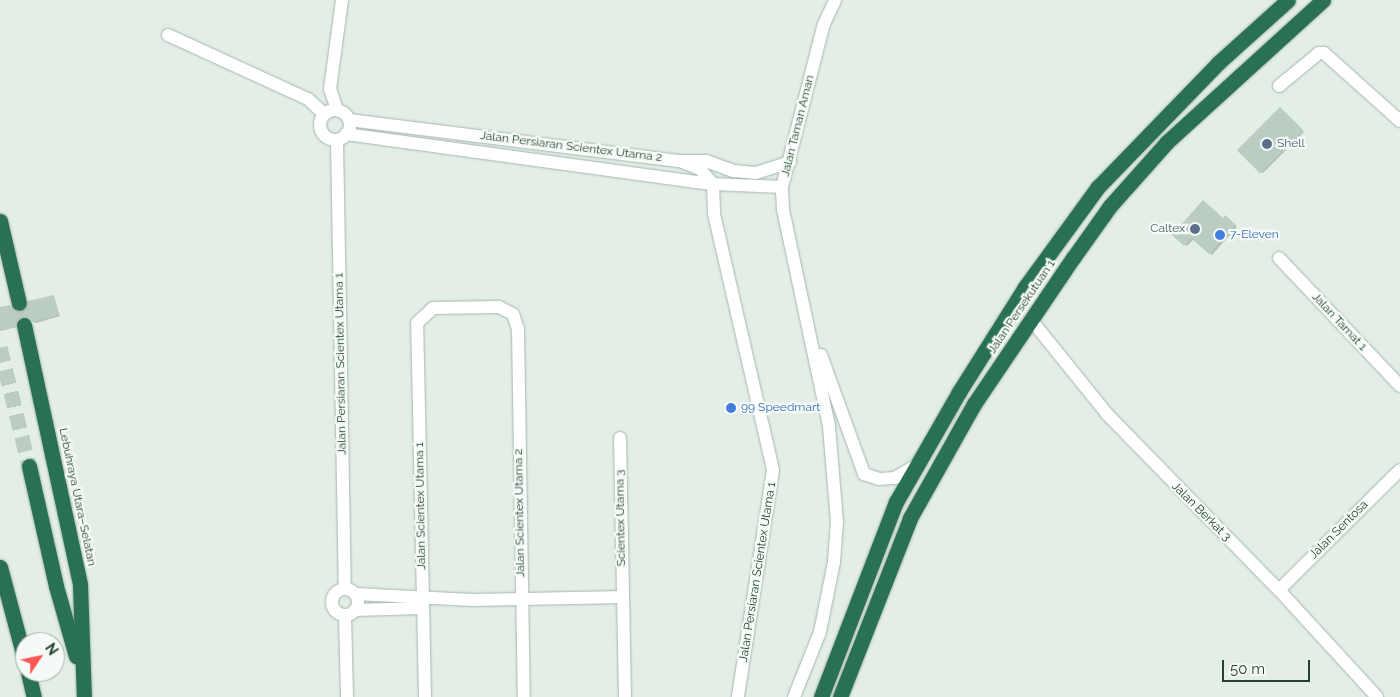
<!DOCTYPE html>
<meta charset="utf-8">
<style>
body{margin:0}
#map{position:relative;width:1400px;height:697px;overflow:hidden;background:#e3eee7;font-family:Raleway,sans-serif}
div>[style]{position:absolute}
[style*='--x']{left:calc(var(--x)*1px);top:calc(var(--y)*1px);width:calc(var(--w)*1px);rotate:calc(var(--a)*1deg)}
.shadow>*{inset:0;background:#0003}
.building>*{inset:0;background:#bbcdc2;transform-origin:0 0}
.highway-tunnel>*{height:15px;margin-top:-7.5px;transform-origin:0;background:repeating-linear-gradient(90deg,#bcccc3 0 15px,transparent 0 23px)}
.roads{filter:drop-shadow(0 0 1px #a5b7ad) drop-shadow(0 0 1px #a5b7ad)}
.street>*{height:12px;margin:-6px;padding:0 6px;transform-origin:6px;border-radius:6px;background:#fff}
.street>.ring{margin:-6px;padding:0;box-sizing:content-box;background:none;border:12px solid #fff;border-radius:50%}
.highway>*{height:15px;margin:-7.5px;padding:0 7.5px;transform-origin:7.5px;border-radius:7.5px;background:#2a7153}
.dots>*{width:14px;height:14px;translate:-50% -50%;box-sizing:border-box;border:2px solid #f5faf6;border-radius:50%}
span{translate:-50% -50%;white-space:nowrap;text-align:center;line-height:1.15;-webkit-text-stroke:4.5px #f5faf6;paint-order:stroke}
.street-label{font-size:12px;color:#214232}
.service-label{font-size:12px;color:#4e5e75}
.left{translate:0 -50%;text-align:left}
.right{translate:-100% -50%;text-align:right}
.shop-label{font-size:12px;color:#366cbe}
.north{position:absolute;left:15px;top:632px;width:50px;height:50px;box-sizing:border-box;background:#f5faf6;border:1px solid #a0b0a8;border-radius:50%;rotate:56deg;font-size:14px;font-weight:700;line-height:20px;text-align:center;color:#214232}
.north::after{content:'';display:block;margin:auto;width:18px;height:22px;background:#fe5652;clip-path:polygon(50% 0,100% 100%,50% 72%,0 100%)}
.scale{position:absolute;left:1222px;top:660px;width:88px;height:22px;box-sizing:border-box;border:2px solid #214232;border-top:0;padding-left:6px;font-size:15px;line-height:18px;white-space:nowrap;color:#214232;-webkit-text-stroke:4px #f5faf6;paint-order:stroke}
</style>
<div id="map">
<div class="shadow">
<i style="clip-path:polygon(1282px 110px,1304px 132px,1263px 173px,1262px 173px)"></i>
<i style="clip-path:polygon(1228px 218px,1237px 227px,1212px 255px,1194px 239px,1187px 246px,1173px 235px)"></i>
<i style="clip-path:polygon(53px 296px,60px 316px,36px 323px,23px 316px,17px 327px,0 331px,0 309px,22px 313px)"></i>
</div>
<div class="building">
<i style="left:1280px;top:107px;width:33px;height:61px;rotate:45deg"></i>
<i style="clip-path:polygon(1203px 200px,1223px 218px,1225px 215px,1236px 225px,1209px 254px,1191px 238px,1184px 246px,1172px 235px)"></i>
<i style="clip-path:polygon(54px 295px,59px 315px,33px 322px,27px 316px,22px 316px,15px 327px,0 330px,0 307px,10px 305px,16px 312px,22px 312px,28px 301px)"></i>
</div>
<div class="highway-tunnel">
<i style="--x:19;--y:303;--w:23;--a:77"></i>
<i style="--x:0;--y:347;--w:122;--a:76.3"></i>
</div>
<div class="roads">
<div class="street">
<i style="--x:168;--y:35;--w:154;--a:24.6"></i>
<i style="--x:308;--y:99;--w:22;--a:43"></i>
<i style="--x:1279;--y:86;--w:52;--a:-39.5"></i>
<i style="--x:1319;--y:53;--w:5;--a:0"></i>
<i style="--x:1324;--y:53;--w:102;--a:41.8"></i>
<i style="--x:337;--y:110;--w:22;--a:-108"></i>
<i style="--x:330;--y:89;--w:90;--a:-82.3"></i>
<i class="ring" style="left:320px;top:110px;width:18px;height:18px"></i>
<i style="--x:349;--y:120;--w:334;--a:7.1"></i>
<i style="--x:680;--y:161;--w:26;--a:0"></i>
<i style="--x:706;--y:161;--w:30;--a:20"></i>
<i style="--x:734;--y:171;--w:22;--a:5"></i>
<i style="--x:756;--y:173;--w:36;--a:-18"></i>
<i style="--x:346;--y:134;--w:370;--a:7.8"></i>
<i style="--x:713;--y:184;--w:69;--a:2.5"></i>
<i style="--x:337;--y:140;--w:449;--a:89"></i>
<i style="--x:680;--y:161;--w:22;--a:22"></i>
<i style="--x:700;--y:169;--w:20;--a:49"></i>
<i style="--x:713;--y:184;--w:30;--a:88"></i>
<i style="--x:714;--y:214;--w:263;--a:77"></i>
<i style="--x:773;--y:470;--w:230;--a:98.8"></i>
<i style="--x:1279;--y:258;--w:176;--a:46.6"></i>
<i style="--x:1032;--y:321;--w:119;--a:51.1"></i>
<i style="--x:1107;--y:414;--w:246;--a:45.7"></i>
<i style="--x:1279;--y:590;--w:145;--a:47.5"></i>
<i style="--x:821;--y:355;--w:127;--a:70.1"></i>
<i style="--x:864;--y:474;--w:16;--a:18"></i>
<i style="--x:879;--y:479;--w:16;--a:-4"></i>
<i style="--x:895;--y:478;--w:23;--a:-31"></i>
<i style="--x:620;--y:438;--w:259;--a:88.9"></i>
<i class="ring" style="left:332px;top:589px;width:14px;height:14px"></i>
<i style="--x:1279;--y:590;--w:170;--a:-44.8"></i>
<i style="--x:355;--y:594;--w:118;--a:2.9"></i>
<i style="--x:473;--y:600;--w:150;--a:-1.1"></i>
<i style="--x:355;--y:610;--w:68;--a:-1.7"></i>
<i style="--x:345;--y:615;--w:82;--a:88.6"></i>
<i style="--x:425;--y:697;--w:374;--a:-91.2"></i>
<i style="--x:417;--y:323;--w:22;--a:-43"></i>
<i style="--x:433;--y:308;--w:66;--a:-0.9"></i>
<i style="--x:499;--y:307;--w:16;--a:27"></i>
<i style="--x:513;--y:314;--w:16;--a:72"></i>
<i style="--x:518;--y:329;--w:368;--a:89.1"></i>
<i style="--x:794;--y:697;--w:70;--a:-68.2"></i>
<i style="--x:820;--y:632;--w:71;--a:-78.7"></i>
<i style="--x:834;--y:562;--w:40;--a:-85.7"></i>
<i style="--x:837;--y:522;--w:96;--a:-94.8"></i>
<i style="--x:829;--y:426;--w:222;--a:-102"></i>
<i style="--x:783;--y:209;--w:22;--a:-93"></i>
<i style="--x:782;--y:187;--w:168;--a:-75.6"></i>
<i style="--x:824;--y:24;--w:26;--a:-65"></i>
</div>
<div class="highway">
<i style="--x:0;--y:221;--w:84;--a:77"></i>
<i style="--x:24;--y:325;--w:266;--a:77.8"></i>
<i style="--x:80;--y:585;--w:112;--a:88"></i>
<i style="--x:29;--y:466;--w:123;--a:77.3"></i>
<i style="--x:56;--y:586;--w:73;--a:74.1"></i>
<i style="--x:0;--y:567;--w:97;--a:75.1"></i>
<i style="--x:28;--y:672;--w:26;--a:77"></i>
<i style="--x:821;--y:697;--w:209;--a:-69"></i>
<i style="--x:896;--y:502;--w:127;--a:-60.2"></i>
<i style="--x:959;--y:392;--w:124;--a:-57.8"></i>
<i style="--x:1025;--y:287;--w:124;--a:-53.9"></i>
<i style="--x:1098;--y:187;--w:173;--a:-45.9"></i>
<i style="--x:1218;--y:63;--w:94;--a:-42"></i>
<i style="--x:840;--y:697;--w:192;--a:-68.6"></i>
<i style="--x:910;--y:518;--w:131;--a:-60.7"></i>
<i style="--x:974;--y:404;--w:176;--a:-55.9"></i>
<i style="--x:1073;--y:258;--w:64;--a:-54.6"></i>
<i style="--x:1110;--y:206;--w:86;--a:-48.3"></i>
<i style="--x:1167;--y:142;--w:211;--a:-42.3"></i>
</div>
</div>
<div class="dots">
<i style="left:1267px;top:144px;background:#5c6f8a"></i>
<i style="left:1195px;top:229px;background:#5c6f8a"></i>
<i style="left:1220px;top:235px;background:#3f7fe0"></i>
<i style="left:731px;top:408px;background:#3f7fe0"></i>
</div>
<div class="street-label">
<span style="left:798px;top:126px;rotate:-76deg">Jalan Taman Aman</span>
<span style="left:571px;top:147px;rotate:7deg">Jalan Persiaran Scientex Utama 2</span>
<span style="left:1022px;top:307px;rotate:-56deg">Jalan Persekutuan 1</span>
<span style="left:1339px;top:322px;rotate:47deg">Jalan Tamat 1</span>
<span style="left:341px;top:364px;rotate:-91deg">Jalan Persiaran Scientex Utama 1</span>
<span style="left:77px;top:497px;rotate:78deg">Lebuhraya Utara–Selatan</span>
<span style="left:421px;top:506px;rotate:-91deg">Jalan Scientex Utama 1</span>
<span style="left:1201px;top:512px;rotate:45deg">Jalan Berkat 3</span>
<span style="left:520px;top:513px;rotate:-91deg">Jalan Scientex Utama 2</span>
<span style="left:621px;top:518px;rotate:-91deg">Scientex Utama 3</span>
<span style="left:1339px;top:530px;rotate:-45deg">Jalan Sentosa</span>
<span style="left:758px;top:572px;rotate:-81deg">Jalan Persiaran Scientex Utama 1</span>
</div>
<div class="service-label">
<span class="left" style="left:1277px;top:144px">Shell</span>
<span class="right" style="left:1185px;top:229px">Caltex</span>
</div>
<div class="shop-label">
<span class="left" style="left:1230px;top:235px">7-Eleven</span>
<span class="left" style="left:741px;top:408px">99 Speedmart</span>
</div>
<div class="north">N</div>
<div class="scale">50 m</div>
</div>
